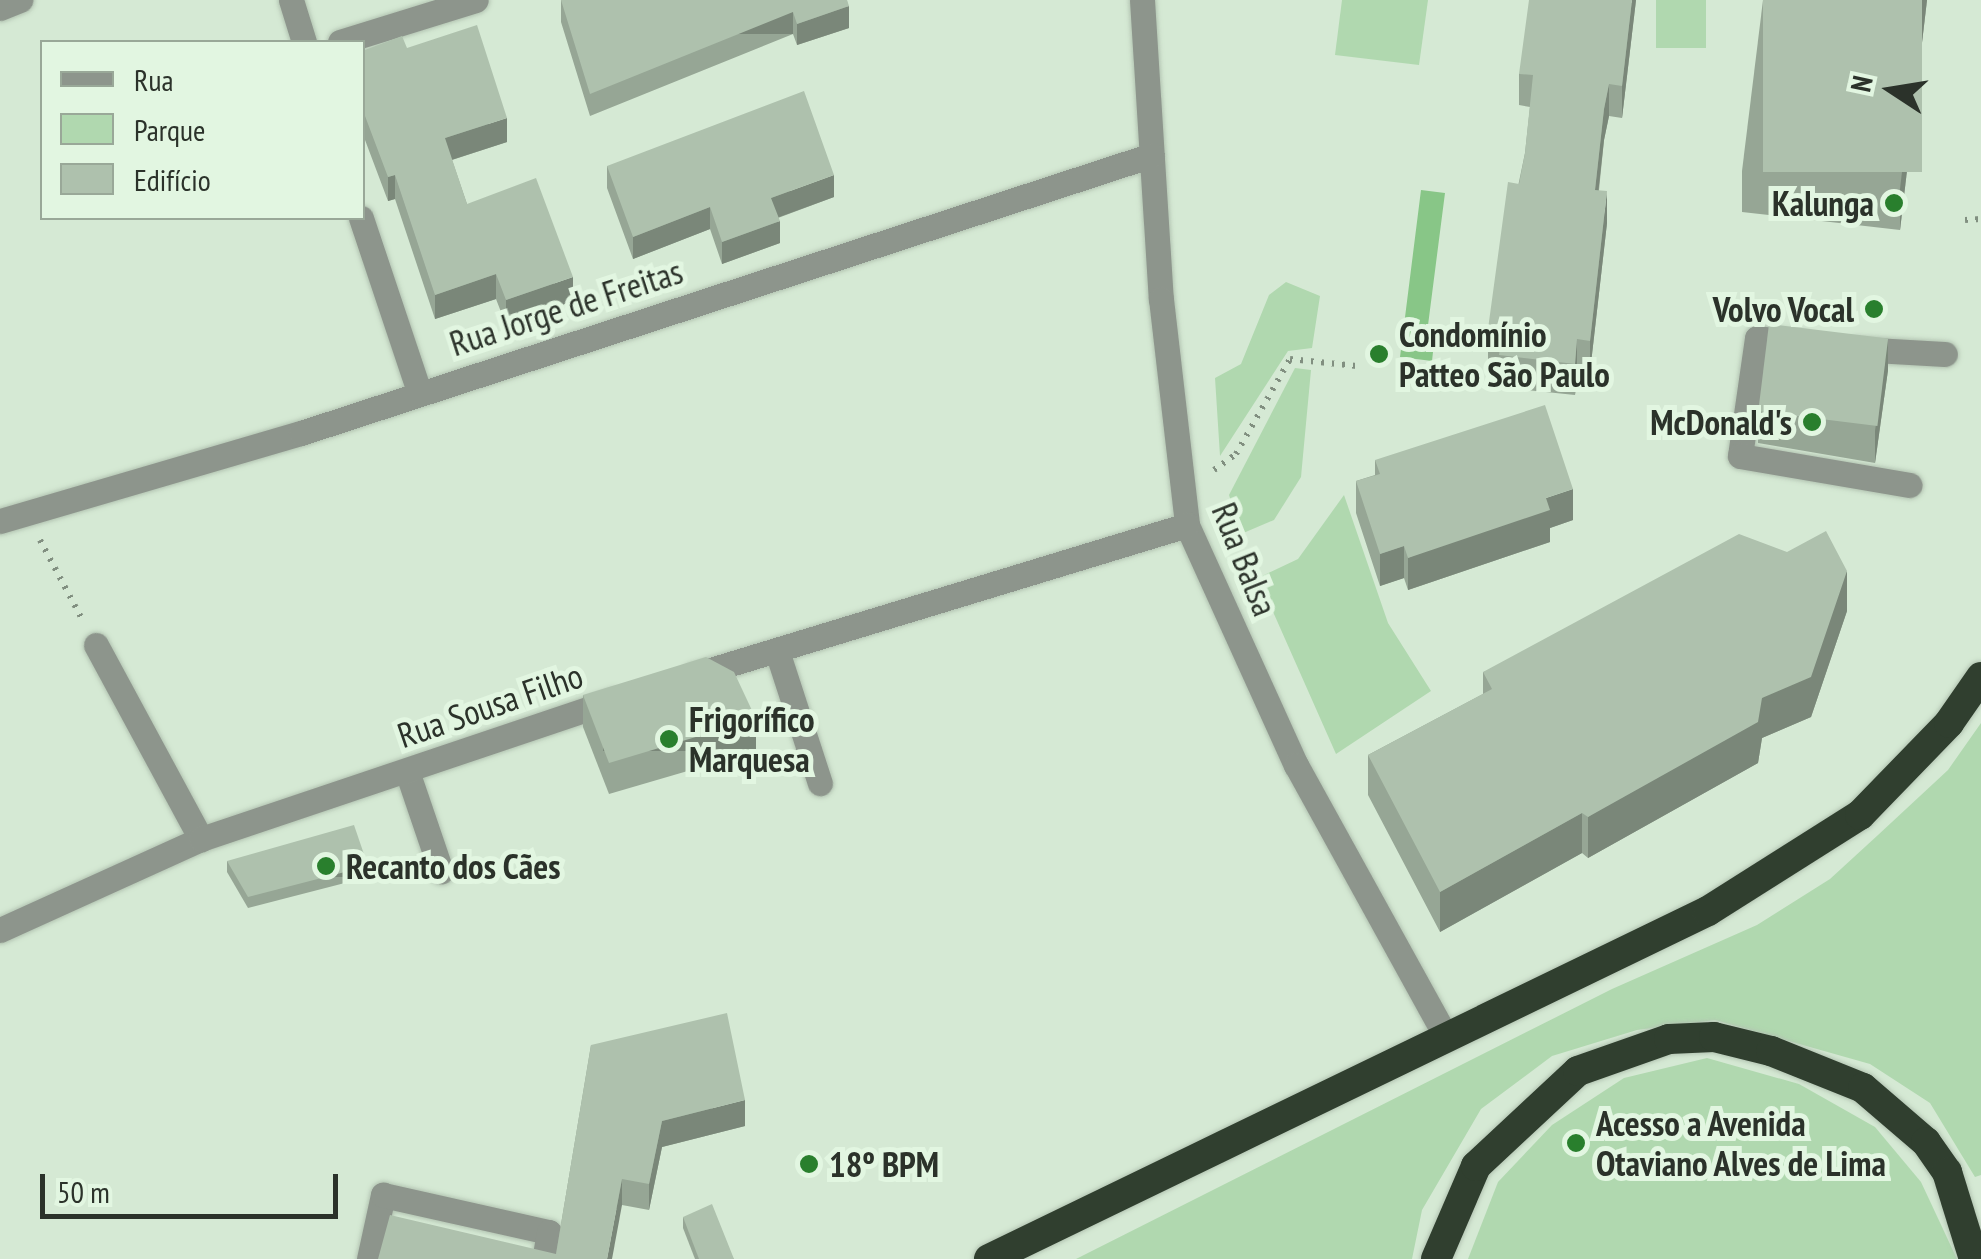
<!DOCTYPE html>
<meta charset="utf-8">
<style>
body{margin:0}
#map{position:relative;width:1981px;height:1259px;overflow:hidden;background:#d5e9d4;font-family:"PT Sans Narrow",sans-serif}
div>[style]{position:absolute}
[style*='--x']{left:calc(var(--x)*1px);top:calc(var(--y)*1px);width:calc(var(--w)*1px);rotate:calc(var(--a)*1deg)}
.green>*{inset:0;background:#b0d8af;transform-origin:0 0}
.water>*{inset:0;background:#88c687}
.path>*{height:6px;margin-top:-3px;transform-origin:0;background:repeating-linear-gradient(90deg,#818f80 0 2.5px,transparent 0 10.5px)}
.roads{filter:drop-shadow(0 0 2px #b3c4b2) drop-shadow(0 0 2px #b3c4b2)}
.minor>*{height:25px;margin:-12.5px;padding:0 12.5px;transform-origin:12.5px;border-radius:12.5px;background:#8d958c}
.highway>*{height:30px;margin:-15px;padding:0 15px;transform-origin:15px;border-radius:15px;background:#303f2f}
.wall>*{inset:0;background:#96a695}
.shaded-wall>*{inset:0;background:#7a8779;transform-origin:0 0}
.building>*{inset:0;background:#aec1ad;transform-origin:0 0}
.dots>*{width:28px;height:28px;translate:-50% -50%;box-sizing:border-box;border:5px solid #e2f6e1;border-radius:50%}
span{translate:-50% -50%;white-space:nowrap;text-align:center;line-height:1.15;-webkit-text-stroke:10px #e2f6e1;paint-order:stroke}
.poi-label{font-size:35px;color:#2b322a;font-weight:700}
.right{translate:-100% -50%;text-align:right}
.left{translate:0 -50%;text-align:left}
.street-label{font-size:35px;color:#2b322a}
.legend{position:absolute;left:40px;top:40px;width:325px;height:180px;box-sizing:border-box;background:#e2f6e1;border:2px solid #99a898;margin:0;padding:12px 18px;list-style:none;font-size:30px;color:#2b322a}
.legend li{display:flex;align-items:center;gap:20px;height:50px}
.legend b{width:50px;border:2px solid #99a898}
.north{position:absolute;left:1841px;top:40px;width:100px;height:100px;-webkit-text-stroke:8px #e2f6e1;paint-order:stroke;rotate:282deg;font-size:28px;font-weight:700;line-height:40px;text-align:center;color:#2b322a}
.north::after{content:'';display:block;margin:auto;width:35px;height:45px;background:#2b322a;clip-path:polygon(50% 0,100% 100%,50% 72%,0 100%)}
.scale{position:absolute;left:40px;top:1174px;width:298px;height:45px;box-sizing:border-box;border:5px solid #2b322a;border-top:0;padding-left:12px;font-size:30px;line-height:35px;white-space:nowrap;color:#2b322a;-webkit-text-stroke:8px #e2f6e1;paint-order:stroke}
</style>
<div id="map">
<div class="green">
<i style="clip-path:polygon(1342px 0,1428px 0,1419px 65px,1335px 55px)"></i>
<i style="left:1656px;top:0;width:50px;height:48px"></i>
<i style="clip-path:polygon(1286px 282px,1320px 296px,1312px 348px,1288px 351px,1220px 456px,1215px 378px,1241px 364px,1269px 295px)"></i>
<i style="clip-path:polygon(1295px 368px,1311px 370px,1301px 477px,1274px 520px,1241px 534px,1229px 495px)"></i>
<i style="clip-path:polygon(1344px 495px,1388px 623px,1431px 691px,1336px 754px,1258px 578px,1298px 559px)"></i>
<i style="clip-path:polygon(1981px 723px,1981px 1175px,1975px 1177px,1930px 1103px,1870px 1064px,1715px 1020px,1637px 1030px,1552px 1056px,1481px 1109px,1422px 1210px,1412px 1259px,1076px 1259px,1612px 989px,1757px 925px,1830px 879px,1878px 835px,1948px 770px)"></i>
<i style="clip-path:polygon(1707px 1058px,1799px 1084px,1875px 1127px,1921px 1182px,1957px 1259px,1468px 1259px,1498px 1182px,1552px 1125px,1624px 1078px)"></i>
</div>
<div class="water">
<i style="clip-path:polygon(1421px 190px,1445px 193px,1427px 333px,1435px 334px,1432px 361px,1400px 357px)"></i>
</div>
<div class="path">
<i style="--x:1965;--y:220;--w:16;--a:-4"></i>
<i style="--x:1214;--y:470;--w:27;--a:-36"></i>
<i style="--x:1236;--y:454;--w:109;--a:-60.4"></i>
<i style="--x:1290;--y:359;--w:67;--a:6"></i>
<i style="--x:40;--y:540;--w:87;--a:62"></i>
</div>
<div class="roads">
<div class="minor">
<i style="--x:291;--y:0;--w:44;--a:72.8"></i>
<i style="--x:1142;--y:0;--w:300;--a:86.4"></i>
<i style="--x:1161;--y:299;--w:227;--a:83.4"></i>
<i style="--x:1187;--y:525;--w:264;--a:65.6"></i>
<i style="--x:1296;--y:765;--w:308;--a:61.1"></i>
<i style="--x:0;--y:8;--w:22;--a:-22"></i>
<i style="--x:340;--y:42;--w:142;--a:-17.2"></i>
<i style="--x:361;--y:218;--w:182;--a:71.5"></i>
<i style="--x:1802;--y:343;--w:45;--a:-173.7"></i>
<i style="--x:1757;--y:338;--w:119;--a:98.2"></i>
<i style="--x:1740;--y:456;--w:172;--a:9.7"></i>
<i style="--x:1856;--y:349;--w:89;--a:3.2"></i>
<i style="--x:0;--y:521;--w:314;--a:-16.3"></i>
<i style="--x:301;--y:433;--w:895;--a:-18.09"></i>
<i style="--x:96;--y:645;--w:221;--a:61.6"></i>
<i style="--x:777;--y:651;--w:139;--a:72"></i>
<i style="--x:694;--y:675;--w:515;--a:-16.92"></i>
<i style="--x:407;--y:771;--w:106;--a:71.2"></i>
<i style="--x:0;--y:930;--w:221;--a:-24.4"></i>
<i style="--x:201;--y:839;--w:435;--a:-18.6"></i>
<i style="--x:369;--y:1259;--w:66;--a:-77.7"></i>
<i style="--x:383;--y:1195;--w:170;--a:12.6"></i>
<i style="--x:549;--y:1232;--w:27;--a:100"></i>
</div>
<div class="highway">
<i style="--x:989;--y:1259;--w:799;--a:-25.83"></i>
<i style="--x:1708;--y:911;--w:180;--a:-32.3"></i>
<i style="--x:1860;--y:815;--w:128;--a:-45.9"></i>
<i style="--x:1949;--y:723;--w:56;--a:-55.2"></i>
<i style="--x:1436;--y:1259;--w:101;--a:-66.7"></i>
<i style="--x:1476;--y:1166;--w:139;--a:-43"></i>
<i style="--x:1578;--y:1071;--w:96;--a:-19.4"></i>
<i style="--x:1669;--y:1039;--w:45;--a:-2.5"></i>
<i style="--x:1714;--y:1037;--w:59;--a:13.8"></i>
<i style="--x:1771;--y:1051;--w:99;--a:21.9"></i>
<i style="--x:1863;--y:1088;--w:83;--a:40.6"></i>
<i style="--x:1926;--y:1142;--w:37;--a:55"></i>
<i style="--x:1947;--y:1172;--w:91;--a:72.8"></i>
</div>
</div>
<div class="wall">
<i style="clip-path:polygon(561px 0,847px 0,849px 28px,797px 45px,793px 34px,590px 116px,561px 22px)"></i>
<i style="clip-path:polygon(1636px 0,1622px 118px,1609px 116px,1604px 140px,1599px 190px,1607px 223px,1590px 372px,1577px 371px,1575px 395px,1499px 387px,1499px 362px,1488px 361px,1488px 329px,1525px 153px,1530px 107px,1519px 105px,1519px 74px)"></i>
<i style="clip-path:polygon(1763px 0,1927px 0,1900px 230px,1742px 212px,1742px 171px)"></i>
<i style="clip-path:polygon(407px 48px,507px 142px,452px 160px,467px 204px,573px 301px,506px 325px,496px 299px,435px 319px,395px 199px,388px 201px,362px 132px,362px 51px)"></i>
<i style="clip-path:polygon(607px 166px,834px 197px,778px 218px,780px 243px,722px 264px,710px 229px,633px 259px,607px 188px)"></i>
<i style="clip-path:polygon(1888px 370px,1875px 463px,1758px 443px,1758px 411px)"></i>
<i style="clip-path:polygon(1375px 460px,1573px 520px,1550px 528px,1550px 542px,1408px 590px,1404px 578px,1380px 586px,1356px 513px,1356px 481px,1375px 475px)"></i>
<i style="clip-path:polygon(1847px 611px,1811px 717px,1762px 738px,1758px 763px,1588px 858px,1582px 853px,1440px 932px,1368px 795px,1368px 755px,1483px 694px,1483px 672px)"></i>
<i style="clip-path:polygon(583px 695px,756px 751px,609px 794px,583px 727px)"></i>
<i style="clip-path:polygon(227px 861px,368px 877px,248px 908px,227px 872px)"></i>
<i style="clip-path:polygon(591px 1045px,745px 1126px,662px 1147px,649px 1210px,622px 1205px,556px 1254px)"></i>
<i style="clip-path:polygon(683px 1217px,734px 1259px,695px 1259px,683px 1228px)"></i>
</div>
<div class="shaded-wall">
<i style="clip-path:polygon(1632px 0,1636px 0,1622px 118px,1622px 86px)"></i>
<i style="clip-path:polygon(1922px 0,1927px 0,1900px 230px,1900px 189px)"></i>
<i style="clip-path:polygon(849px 6px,849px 28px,797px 45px,797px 24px)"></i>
<i style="left:793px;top:12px;width:22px;height:219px;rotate:90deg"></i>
<i style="clip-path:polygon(1609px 84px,1609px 116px,1604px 140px,1595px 221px,1595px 190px,1604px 109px)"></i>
<i style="clip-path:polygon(507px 118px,507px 142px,445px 162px,445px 138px)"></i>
<i style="clip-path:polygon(395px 175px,395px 199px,388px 201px,388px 177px)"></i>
<i style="clip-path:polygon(834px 175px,834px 197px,771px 220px,771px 198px)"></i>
<i style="clip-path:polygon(1607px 191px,1607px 223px,1590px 372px,1590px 341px)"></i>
<i style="clip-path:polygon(710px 207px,710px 229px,633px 259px,633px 237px)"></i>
<i style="clip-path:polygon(780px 221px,780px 243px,722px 264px,722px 242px)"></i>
<i style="clip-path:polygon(496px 274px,496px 299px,435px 319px,435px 295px)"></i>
<i style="clip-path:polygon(573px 277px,573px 301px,506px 325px,506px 300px)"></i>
<i style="clip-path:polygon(1888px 338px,1888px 370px,1875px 463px,1875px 431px)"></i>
<i style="clip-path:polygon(1577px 339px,1577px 371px,1575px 395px,1575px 364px)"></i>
<i style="clip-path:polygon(1573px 489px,1573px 520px,1550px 528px,1550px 542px,1408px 590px,1408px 558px,1546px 498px)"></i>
<i style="clip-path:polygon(1404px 546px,1404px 578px,1380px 586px,1380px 554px)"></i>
<i style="clip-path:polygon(1847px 571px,1847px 611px,1811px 717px,1762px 738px,1758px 763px,1588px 858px,1588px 817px,1762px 698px)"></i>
<i style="left:756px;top:719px;width:32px;height:153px;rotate:90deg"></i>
<i style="clip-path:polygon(1582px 813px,1582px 853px,1440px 932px,1440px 892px)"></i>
<i style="left:368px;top:866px;width:11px;height:124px;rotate:90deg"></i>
<i style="clip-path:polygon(745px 1100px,745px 1126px,662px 1147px,649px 1210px,649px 1184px,662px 1121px)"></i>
<i style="clip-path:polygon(622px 1179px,622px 1205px,612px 1259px,607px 1259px)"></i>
</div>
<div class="building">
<i style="clip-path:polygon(561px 0,847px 0,849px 6px,797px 24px,793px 12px,590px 94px)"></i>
<i style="clip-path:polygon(1529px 0,1632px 0,1622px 86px,1609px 84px,1604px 109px,1595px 190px,1607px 191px,1590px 341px,1577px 339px,1575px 364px,1499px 355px,1502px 331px,1488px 329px,1508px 182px,1519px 184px,1525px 153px,1533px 75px,1519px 74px)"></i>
<i style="left:1763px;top:0;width:159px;height:172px"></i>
<i style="clip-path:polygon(477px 25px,507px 118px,445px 138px,467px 204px,536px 178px,573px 277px,506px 300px,496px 274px,435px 295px,395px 175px,388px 177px,362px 108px,362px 51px,402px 36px,407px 48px)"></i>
<i style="clip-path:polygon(804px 91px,834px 175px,771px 198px,780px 221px,722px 242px,710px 207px,633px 237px,607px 166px)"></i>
<i style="left:1769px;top:324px;width:120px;height:88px;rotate:7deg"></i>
<i style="clip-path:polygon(1545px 405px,1573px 489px,1546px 498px,1550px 510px,1408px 558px,1404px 546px,1380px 554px,1356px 481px,1380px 474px,1375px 460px)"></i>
<i style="clip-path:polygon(1826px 531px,1847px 571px,1811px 677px,1762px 698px,1758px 722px,1588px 817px,1582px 813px,1440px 892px,1368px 755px,1492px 689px,1483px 672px,1739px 534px,1787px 552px)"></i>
<i style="clip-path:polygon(706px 657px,734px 672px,756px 719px,609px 763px,583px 695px)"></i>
<i style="clip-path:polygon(354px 825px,368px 866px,248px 897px,227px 861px)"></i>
<i style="clip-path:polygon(727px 1013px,745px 1100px,662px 1121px,649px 1184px,622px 1179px,607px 1259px,378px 1259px,390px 1215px,556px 1254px,591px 1045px)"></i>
<i style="clip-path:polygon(712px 1204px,734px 1259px,699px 1259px,683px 1217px)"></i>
</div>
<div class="dots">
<i style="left:1894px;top:203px;background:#297f2d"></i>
<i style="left:1874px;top:309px;background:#297f2d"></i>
<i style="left:1379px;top:354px;background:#297f2d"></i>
<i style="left:1812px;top:422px;background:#297f2d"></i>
<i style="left:669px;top:739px;background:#297f2d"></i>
<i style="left:326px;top:866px;background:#297f2d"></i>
<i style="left:1576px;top:1143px;background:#297f2d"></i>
<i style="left:809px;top:1164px;background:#297f2d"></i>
</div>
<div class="poi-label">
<span class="right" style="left:1874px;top:203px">Kalunga</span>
<span class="right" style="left:1854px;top:309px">Volvo Vocal</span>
<span class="left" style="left:1399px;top:354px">Condomínio<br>Patteo São Paulo</span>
<span class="right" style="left:1792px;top:422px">McDonald's</span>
<span class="left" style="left:689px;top:739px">Frigorífico<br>Marquesa</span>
<span class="left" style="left:346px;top:866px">Recanto dos Cães</span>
<span class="left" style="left:1596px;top:1143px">Acesso a Avenida<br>Otaviano Alves de Lima</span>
<span class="left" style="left:829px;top:1164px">18º BPM</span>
</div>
<div class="street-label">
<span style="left:566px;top:307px;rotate:-18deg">Rua Jorge de Freitas</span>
<span style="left:1245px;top:559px;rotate:68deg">Rua Balsa</span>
<span style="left:490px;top:705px;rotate:-19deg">Rua Sousa Filho</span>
</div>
<ul class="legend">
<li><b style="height:12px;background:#8d958c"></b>Rua</li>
<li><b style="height:28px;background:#b0d8af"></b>Parque</li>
<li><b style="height:28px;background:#aec1ad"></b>Edifício</li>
</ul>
<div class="north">N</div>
<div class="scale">50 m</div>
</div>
